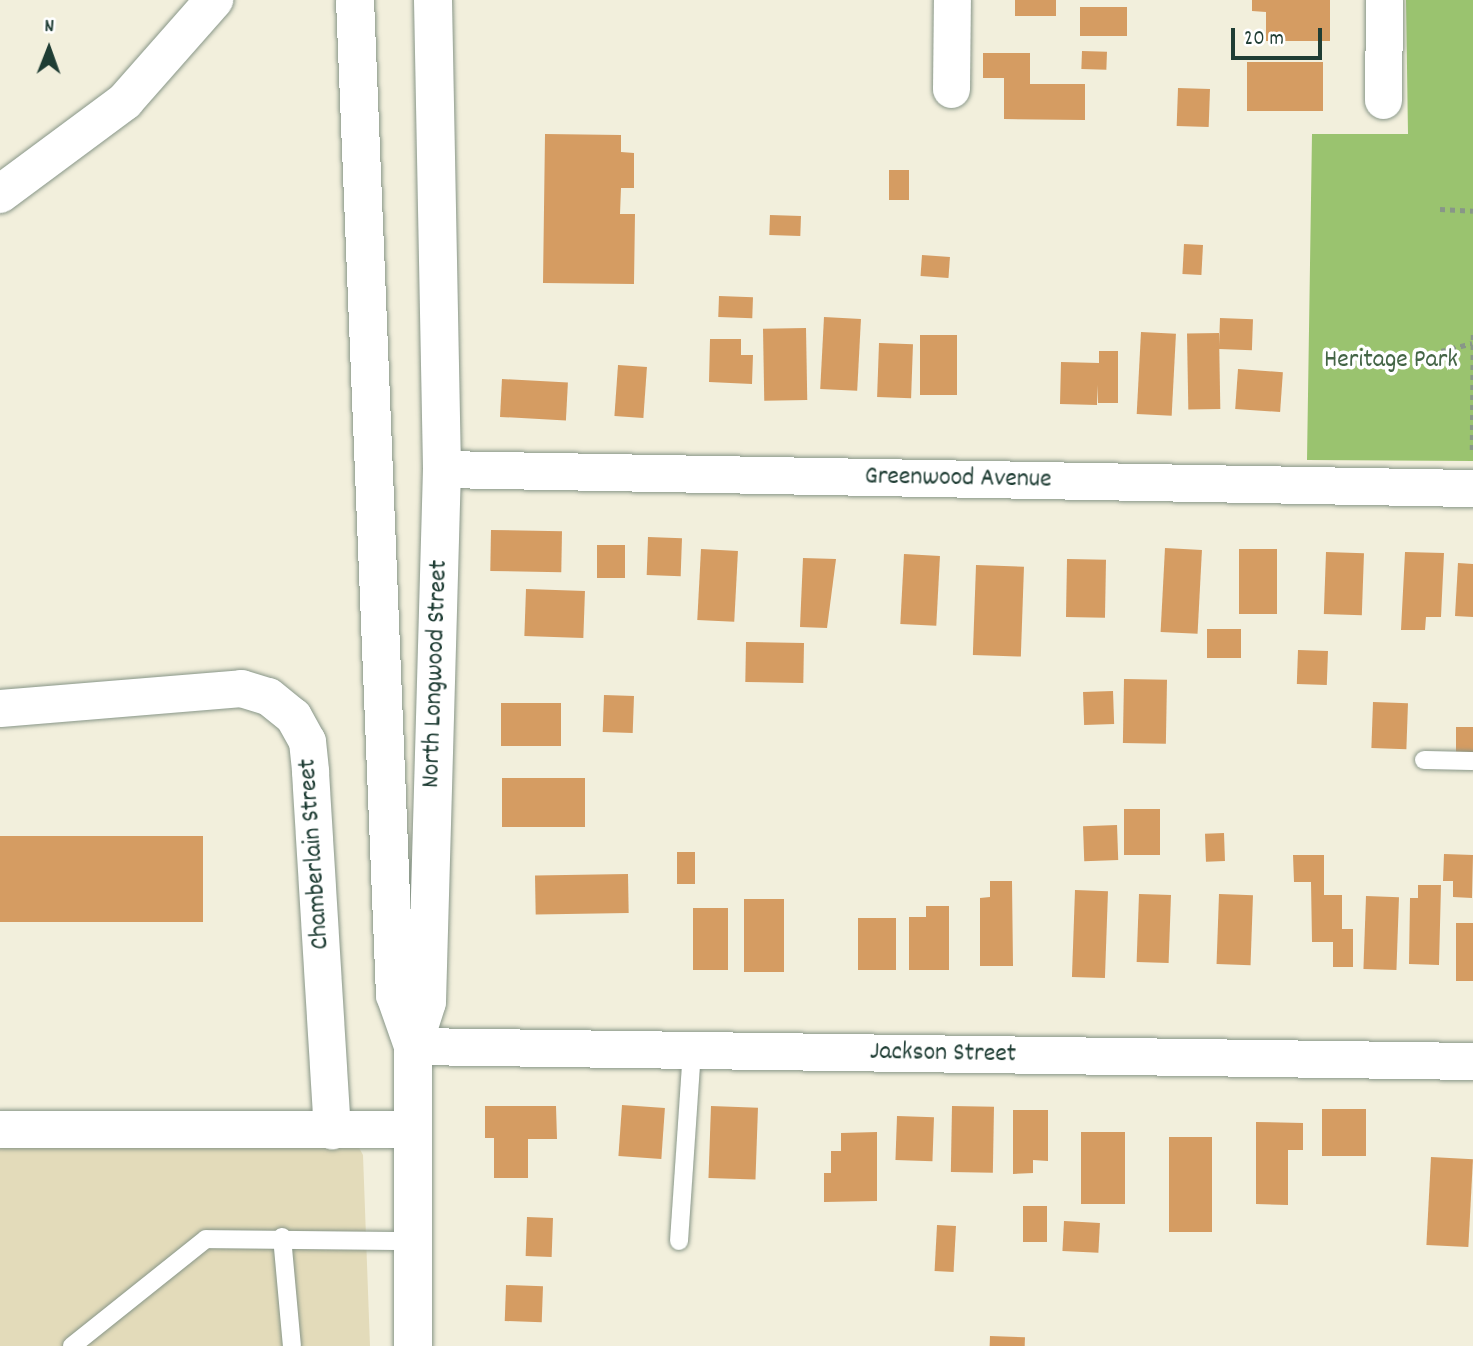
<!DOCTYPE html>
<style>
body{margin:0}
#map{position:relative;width:1473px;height:1346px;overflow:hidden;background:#f2efdc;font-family:Dekko,sans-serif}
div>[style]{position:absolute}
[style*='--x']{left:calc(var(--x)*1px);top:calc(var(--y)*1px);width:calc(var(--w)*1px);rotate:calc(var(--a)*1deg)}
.built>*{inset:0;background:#e3dbba}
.green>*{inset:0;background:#9ac36f}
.building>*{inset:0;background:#d59c62;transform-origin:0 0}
.path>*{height:4.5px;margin-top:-2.25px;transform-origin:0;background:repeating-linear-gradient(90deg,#889688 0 5px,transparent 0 10px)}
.roads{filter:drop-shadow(0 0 2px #889688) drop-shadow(0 0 2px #889688)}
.lane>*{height:18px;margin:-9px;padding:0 9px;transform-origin:9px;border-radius:9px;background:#fff}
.street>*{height:37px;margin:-18.5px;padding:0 18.5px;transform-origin:18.5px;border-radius:18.5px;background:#fff}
.secondary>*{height:38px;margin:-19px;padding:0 19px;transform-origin:19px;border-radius:19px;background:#fff}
span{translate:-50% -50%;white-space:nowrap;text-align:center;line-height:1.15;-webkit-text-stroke:7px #fff;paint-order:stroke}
.park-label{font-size:26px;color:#446546}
.street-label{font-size:26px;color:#1f3d34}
.north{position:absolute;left:14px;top:14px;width:70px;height:70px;-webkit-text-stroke:5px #fff;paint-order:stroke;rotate:1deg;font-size:19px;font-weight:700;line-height:28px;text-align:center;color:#1f3d34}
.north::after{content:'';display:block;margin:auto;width:24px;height:32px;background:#1f3d34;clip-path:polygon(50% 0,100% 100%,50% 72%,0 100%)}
.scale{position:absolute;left:1231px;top:28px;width:91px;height:32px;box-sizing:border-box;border:4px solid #1f3d34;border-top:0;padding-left:9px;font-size:21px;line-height:24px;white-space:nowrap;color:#1f3d34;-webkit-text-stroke:5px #fff;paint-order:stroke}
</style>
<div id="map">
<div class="built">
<i style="clip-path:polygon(0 1139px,357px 1144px,363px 1155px,370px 1346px,0 1346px)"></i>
</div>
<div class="green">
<i style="clip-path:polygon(1406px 0,1473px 0,1473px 461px,1307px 460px,1312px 134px,1408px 134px)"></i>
</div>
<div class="building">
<i style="left:1015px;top:0;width:41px;height:16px"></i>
<i style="clip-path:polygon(1252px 0,1330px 0,1330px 41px,1266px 41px,1266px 12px,1252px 11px)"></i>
<i style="left:1127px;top:7px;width:29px;height:47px;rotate:90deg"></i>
<i style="left:1082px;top:51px;width:25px;height:18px;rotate:2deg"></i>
<i style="clip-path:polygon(983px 53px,1030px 53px,1030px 84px,1085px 84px,1085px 120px,1004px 119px,1004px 78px,983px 78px)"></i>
<i style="left:1247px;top:62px;width:76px;height:49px"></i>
<i style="left:1178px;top:88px;width:32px;height:38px;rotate:2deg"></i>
<i style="clip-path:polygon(545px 134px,621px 135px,621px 152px,634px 153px,634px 188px,621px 188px,620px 214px,635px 214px,634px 284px,543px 283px)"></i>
<i style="left:889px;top:170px;width:20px;height:30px"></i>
<i style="left:770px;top:215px;width:31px;height:20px;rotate:2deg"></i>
<i style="left:1184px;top:244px;width:19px;height:30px;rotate:3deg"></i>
<i style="left:922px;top:255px;width:28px;height:21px;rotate:4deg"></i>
<i style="left:719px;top:296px;width:34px;height:21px;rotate:2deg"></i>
<i style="left:824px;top:317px;width:37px;height:72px;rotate:3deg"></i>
<i style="left:1220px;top:318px;width:33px;height:31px;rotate:2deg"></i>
<i style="left:806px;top:328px;width:72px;height:43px;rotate:89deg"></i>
<i style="left:1141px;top:332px;width:35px;height:82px;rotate:3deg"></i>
<i style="left:1219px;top:333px;width:76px;height:32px;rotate:89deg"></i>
<i style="left:920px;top:335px;width:37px;height:60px"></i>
<i style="clip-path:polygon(710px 339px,741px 339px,741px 355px,753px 355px,752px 384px,709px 382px)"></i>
<i style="left:879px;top:343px;width:34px;height:54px;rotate:2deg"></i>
<i style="clip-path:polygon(1099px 351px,1118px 351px,1118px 403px,1098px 403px,1097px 385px,1097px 405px,1060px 404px,1061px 362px,1099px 363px)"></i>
<i style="left:618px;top:365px;width:29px;height:51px;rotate:4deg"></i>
<i style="left:1238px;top:369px;width:45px;height:40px;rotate:4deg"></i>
<i style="left:502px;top:379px;width:66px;height:38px;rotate:3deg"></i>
<i style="left:491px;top:530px;width:71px;height:41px;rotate:1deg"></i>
<i style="left:648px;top:537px;width:34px;height:38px;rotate:2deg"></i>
<i style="left:597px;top:545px;width:28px;height:33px"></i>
<i style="left:1165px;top:548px;width:37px;height:84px;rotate:3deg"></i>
<i style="left:701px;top:549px;width:37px;height:71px;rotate:3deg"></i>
<i style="left:1239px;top:549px;width:38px;height:65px"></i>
<i style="left:1326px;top:552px;width:38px;height:62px;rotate:2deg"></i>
<i style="clip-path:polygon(1405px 552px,1444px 553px,1441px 617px,1426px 617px,1425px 630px,1401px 630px)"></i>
<i style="left:904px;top:554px;width:36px;height:70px;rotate:3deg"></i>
<i style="clip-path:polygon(803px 558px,836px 559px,827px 628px,800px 627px)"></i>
<i style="left:1067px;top:559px;width:39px;height:58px;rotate:1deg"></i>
<i style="clip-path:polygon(1458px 563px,1473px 564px,1473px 617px,1455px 616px)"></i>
<i style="left:976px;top:565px;width:48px;height:90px;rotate:2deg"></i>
<i style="left:526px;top:589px;width:59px;height:47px;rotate:2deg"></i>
<i style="left:1207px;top:629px;width:34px;height:29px"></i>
<i style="left:746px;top:642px;width:58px;height:40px;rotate:1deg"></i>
<i style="left:1298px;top:650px;width:30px;height:34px;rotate:2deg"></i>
<i style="left:1124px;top:679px;width:43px;height:64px;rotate:1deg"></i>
<i style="left:1113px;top:691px;width:33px;height:30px;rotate:88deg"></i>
<i style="left:604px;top:695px;width:30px;height:37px;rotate:2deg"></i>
<i style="left:1373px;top:702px;width:35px;height:46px;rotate:2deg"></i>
<i style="left:501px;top:703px;width:60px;height:43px"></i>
<i style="left:1456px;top:727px;width:17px;height:29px"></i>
<i style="left:585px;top:778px;width:49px;height:83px;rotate:90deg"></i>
<i style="left:1124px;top:809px;width:36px;height:46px"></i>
<i style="left:1117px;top:825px;width:35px;height:34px;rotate:88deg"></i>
<i style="left:1224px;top:833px;width:28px;height:19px;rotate:88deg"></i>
<i style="left:0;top:836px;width:203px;height:86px"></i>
<i style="left:695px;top:852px;width:32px;height:18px;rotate:90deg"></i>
<i style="clip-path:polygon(1444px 854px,1473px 855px,1472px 898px,1453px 897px,1453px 881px,1443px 881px)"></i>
<i style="clip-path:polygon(1293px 855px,1324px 855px,1324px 895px,1342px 895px,1342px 929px,1353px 929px,1353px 967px,1333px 967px,1333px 942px,1312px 942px,1311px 882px,1294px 882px)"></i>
<i style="left:628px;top:874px;width:39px;height:93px;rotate:89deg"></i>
<i style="clip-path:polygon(990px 881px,1012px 881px,1013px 966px,980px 966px,980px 898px,990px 897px)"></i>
<i style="clip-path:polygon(1418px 885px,1441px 885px,1439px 965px,1409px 964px,1410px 898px,1418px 898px)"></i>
<i style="left:1075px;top:890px;width:33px;height:87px;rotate:2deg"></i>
<i style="left:1139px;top:894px;width:32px;height:68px;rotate:2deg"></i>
<i style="left:1219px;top:894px;width:34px;height:70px;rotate:2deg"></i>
<i style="left:1366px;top:896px;width:33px;height:73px;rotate:2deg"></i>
<i style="left:744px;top:899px;width:40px;height:73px"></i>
<i style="clip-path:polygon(926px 906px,949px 906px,949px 970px,909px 970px,909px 917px,926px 917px)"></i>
<i style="left:693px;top:908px;width:35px;height:62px"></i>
<i style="left:858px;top:918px;width:38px;height:52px"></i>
<i style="left:1456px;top:923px;width:17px;height:58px"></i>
<i style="left:622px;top:1105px;width:43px;height:51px;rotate:4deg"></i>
<i style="clip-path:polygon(485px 1106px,556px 1106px,557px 1139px,528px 1139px,528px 1178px,494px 1178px,494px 1138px,485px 1138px)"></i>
<i style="left:711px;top:1106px;width:47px;height:72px;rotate:2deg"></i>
<i style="left:952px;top:1106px;width:42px;height:66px;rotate:1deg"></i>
<i style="left:1322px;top:1109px;width:44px;height:47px"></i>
<i style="clip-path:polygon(1013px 1110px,1048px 1110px,1048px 1161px,1033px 1160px,1033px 1173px,1013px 1174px)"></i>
<i style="left:897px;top:1116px;width:37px;height:44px;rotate:2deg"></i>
<i style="clip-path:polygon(1256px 1122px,1303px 1123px,1303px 1150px,1288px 1150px,1288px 1205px,1256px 1204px)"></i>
<i style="clip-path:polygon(877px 1132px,877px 1201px,824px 1202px,824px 1173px,831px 1173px,831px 1151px,841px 1151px,841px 1133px)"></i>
<i style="left:1081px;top:1132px;width:44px;height:72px"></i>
<i style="left:1169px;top:1137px;width:43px;height:95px"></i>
<i style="left:1431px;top:1157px;width:42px;height:88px;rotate:3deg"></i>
<i style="left:1023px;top:1206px;width:24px;height:36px"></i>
<i style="left:527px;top:1217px;width:26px;height:39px;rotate:2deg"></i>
<i style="left:1064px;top:1221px;width:36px;height:30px;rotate:3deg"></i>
<i style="left:937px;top:1225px;width:19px;height:46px;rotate:3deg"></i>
<i style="left:506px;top:1285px;width:37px;height:36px;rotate:2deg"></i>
<i style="left:990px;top:1336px;width:35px;height:10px;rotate:2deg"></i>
</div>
<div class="path">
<i style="--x:1440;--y:209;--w:33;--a:3"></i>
<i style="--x:1441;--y:351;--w:32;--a:-14"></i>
<i style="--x:1472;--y:450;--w:119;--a:-89.5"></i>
</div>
<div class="roads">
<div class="lane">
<i style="--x:1424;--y:760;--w:49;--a:1.2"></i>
<i style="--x:282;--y:1237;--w:109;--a:84.8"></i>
<i style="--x:679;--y:1241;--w:191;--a:-86.1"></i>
<i style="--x:72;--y:1346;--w:171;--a:-38.6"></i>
<i style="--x:206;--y:1239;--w:206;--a:0.6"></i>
</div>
<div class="street">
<i style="--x:951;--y:89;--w:89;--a:-89.4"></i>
<i style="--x:1383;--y:100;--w:100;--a:-89.4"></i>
<i style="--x:442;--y:469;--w:1031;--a:1.06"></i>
<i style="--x:0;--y:708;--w:242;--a:-4.7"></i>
<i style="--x:241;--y:688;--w:28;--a:17"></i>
<i style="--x:268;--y:696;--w:32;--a:39"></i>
<i style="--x:293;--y:716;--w:29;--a:61"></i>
<i style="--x:307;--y:741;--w:31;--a:84"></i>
<i style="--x:310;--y:772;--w:359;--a:86.5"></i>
<i style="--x:413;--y:1046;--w:1060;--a:0.81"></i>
<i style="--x:0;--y:1129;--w:412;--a:0"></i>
</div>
<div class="secondary">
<i style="--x:355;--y:0;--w:996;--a:87.7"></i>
<i style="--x:395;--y:995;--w:54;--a:70.6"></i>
<i style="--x:0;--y:194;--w:156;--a:-36.6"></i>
<i style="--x:125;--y:101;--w:135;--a:-48.6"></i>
<i style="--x:413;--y:1346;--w:300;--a:-90"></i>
<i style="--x:413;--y:1046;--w:46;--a:-72.3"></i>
<i style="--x:427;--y:1002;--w:533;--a:-88.39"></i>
<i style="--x:442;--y:469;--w:469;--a:-91.1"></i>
</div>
</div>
<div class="park-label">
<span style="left:1391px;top:361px">Heritage Park</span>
</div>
<div class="street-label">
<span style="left:958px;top:479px;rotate:1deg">Greenwood Avenue</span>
<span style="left:436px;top:674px;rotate:-88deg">North Longwood Street</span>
<span style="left:315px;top:854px;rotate:-94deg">Chamberlain Street</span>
<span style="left:943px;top:1054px;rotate:1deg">Jackson Street</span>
</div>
<div class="north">N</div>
<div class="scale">20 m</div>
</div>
